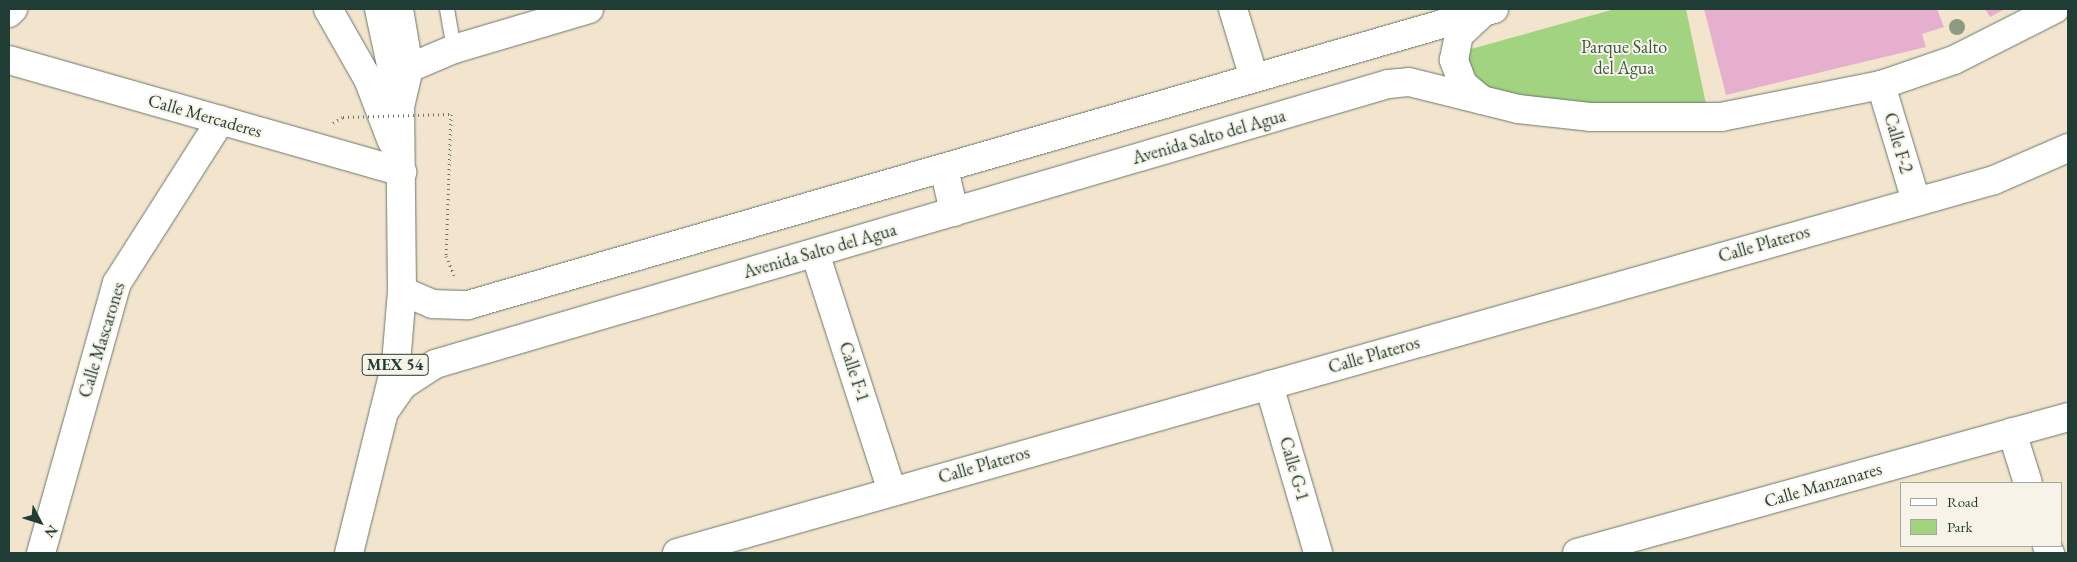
<!DOCTYPE html>
<style>
body{margin:0}
#map{position:relative;width:2077px;height:562px;overflow:hidden;background:#f3e5cd;font-family:"EB Garamond",serif}
div>[style]{position:absolute}
[style*='--x']{left:calc(var(--x)*1px);top:calc(var(--y)*1px);width:calc(var(--w)*1px);rotate:calc(var(--a)*1deg)}
.green>*{inset:0;background:#a2d381}
.building>*{inset:0;background:#e6afce}
.path>*{height:3px;margin-top:-1.5px;transform-origin:0;background:repeating-linear-gradient(90deg,#69786a 0 1px,transparent 0 5px)}
.roads{filter:drop-shadow(0 0 1px #69786a) drop-shadow(0 0 1px #69786a)}
.lane>*{height:14px;margin:-7px;padding:0 7px;transform-origin:7px;border-radius:7px;background:#fff}
.street>*{height:28px;margin:-14px;padding:0 14px;transform-origin:14px;border-radius:14px;background:#fff}
.secondary>*{height:28px;margin:-14px;padding:0 14px;transform-origin:14px;border-radius:14px;background:#fff}
.primary>*{height:28px;margin:-14px;padding:0 14px;transform-origin:14px;border-radius:14px;background:#fff}
.path-bridge>*{height:3px;margin-top:-1.5px;transform-origin:0;background:repeating-linear-gradient(90deg,#69786a 0 1px,transparent 0 5px)}
.trees>*{width:16px;height:16px;margin:-8px;border-radius:50%;background:#8d9981}
span{translate:-50% -50%;white-space:nowrap;text-align:center;line-height:1.15;-webkit-text-stroke:4px #f7f3e8;paint-order:stroke}
.shield-label span{padding:1px 4px;background:#f7f3e8;border:1px solid;border-radius:4px;-webkit-text-stroke-width:0}
.shield-label{font-size:16px;color:#1f3d34;font-weight:700}
.park-label{font-size:18px;color:#395b43}
.street-label{font-size:18px;color:#1f3d34}
.frame{position:absolute;inset:0;border:10px solid #1f3d34;pointer-events:none}
.legend{position:absolute;left:1900px;top:482px;width:162px;height:65px;box-sizing:border-box;background:#f7f3e8;border:1px solid #a1aaa0;margin:0;padding:6px 9px;list-style:none;font-size:15px;color:#1f3d34}
.legend li{display:flex;align-items:center;gap:10px;height:25px}
.legend b{width:25px;border:1px solid #a1aaa0}
.north{position:absolute;left:15px;top:497px;width:50px;height:50px;-webkit-text-stroke:4px #f7f3e8;paint-order:stroke;rotate:130deg;font-size:14px;font-weight:700;line-height:20px;text-align:center;color:#1f3d34}
.north::after{content:'';display:block;margin:auto;width:18px;height:22px;background:#1f3d34;clip-path:polygon(50% 0,100% 100%,50% 72%,0 100%)}
</style>
<div id="map">
<div class="green">
<i style="clip-path:polygon(1615px 9px,1686px 9px,1706px 104px,1598px 108px,1483px 92px,1466px 76px,1471px 49px)"></i>
</div>
<div class="building">
<i style="clip-path:polygon(1704px 9px,1937px 9px,1944px 27px,1922px 34px,1926px 47px,1726px 95px)"></i>
<i style="clip-path:polygon(1985px 9px,2005px 9px,1990px 17px)"></i>
</div>
<div class="path">
<i style="--x:451;--y:114;--w:142;--a:92"></i>
<i style="--x:446;--y:256;--w:21;--a:67"></i>
<i style="--x:333;--y:123;--w:12;--a:-31"></i>
</div>
<div class="roads">
<div class="lane">
<i style="--x:447;--y:9;--w:41;--a:80.1"></i>
</div>
<div class="street">
<i style="--x:1233;--y:9;--w:72;--a:73.1"></i>
<i style="--x:9;--y:60;--w:409;--a:15.9"></i>
<i style="--x:409;--y:68;--w:49;--a:-22.9"></i>
<i style="--x:454;--y:49;--w:141;--a:-16.5"></i>
<i style="--x:1881;--y:85;--w:121;--a:73.2"></i>
<i style="--x:1482;--y:100;--w:25;--a:-140"></i>
<i style="--x:1463;--y:84;--w:26;--a:-111"></i>
<i style="--x:1454;--y:60;--w:25;--a:-79"></i>
<i style="--x:1459;--y:35;--w:33;--a:-43"></i>
<i style="--x:944;--y:168;--w:45;--a:77.2"></i>
<i style="--x:815;--y:253;--w:250;--a:72.1"></i>
<i style="--x:402;--y:291;--w:33;--a:23"></i>
<i style="--x:432;--y:304;--w:36;--a:2"></i>
<i style="--x:468;--y:305;--w:1068;--a:-16.09"></i>
<i style="--x:1269;--y:385;--w:175;--a:73.7"></i>
<i style="--x:384;--y:412;--w:33;--a:-55"></i>
<i style="--x:403;--y:385;--w:38;--a:-33"></i>
<i style="--x:435;--y:364;--w:993;--a:-16.37"></i>
<i style="--x:1388;--y:84;--w:21;--a:-5"></i>
<i style="--x:1409;--y:82;--w:112;--a:13.9"></i>
<i style="--x:1518;--y:109;--w:72;--a:6.3"></i>
<i style="--x:1590;--y:117;--w:131;--a:0"></i>
<i style="--x:1721;--y:117;--w:163;--a:-11.3"></i>
<i style="--x:1881;--y:85;--w:77;--a:-18.9"></i>
<i style="--x:1954;--y:60;--w:113;--a:-26.8"></i>
<i style="--x:2012;--y:432;--w:53;--a:72.6"></i>
<i style="--x:2047;--y:546;--w:8;--a:67"></i>
<i style="--x:41;--y:553;--w:280;--a:-74.3"></i>
<i style="--x:117;--y:283;--w:193;--a:-57.5"></i>
<i style="--x:677;--y:553;--w:1369;--a:-15.81"></i>
<i style="--x:1994;--y:180;--w:81;--a:-23.4"></i>
<i style="--x:1577;--y:553;--w:509;--a:-15.48"></i>
</div>
<div class="secondary">
<i style="--x:399;--y:9;--w:60;--a:80.4"></i>
<i style="--x:409;--y:68;--w:40;--a:103"></i>
</div>
<div class="primary">
<i style="--x:328;--y:9;--w:81;--a:60.3"></i>
<i style="--x:368;--y:79;--w:67;--a:69.1"></i>
<i style="--x:9;--y:13;--w:6;--a:-45"></i>
<i style="--x:349;--y:553;--w:196;--a:-76.1"></i>
<i style="--x:396;--y:363;--w:72;--a:-85.2"></i>
<i style="--x:402;--y:291;--w:184;--a:-90.6"></i>
<i style="--x:400;--y:107;--w:100;--a:-102.1"></i>
</div>
</div>
<div class="path-bridge">
<i style="--x:343;--y:117;--w:108;--a:-1.6"></i>
</div>
<div class="trees">
<i style="left:1957px;top:27px"></i>
</div>
<div class="shield-label">
<span style="left:395px;top:365px">MEX 54</span>
</div>
<div class="park-label">
<span style="left:1624px;top:58px">Parque Salto<br>del Agua</span>
</div>
<div class="street-label">
<span style="left:205px;top:116px;rotate:16deg">Calle Mercaderes</span>
<span style="left:1209px;top:137px;rotate:-16deg">Avenida Salto del Agua</span>
<span style="left:1898px;top:143px;rotate:74deg">Calle F-2</span>
<span style="left:1764px;top:244px;rotate:-16deg">Calle Plateros</span>
<span style="left:820px;top:251px;rotate:-16deg">Avenida Salto del Agua</span>
<span style="left:102px;top:340px;rotate:-73deg">Calle Mascarones</span>
<span style="left:1374px;top:355px;rotate:-16deg">Calle Plateros</span>
<span style="left:854px;top:372px;rotate:72deg">Calle F-1</span>
<span style="left:984px;top:465px;rotate:-16deg">Calle Plateros</span>
<span style="left:1294px;top:469px;rotate:74deg">Calle G-1</span>
<span style="left:1823px;top:485px;rotate:-16deg">Calle Manzanares</span>
</div>
<div class="frame"></div>
<ul class="legend">
<li><b style="height:6px;background:#fff"></b>Road</li>
<li><b style="height:14px;background:#a2d381"></b>Park</li>
</ul>
<div class="north">N</div>
</div>
